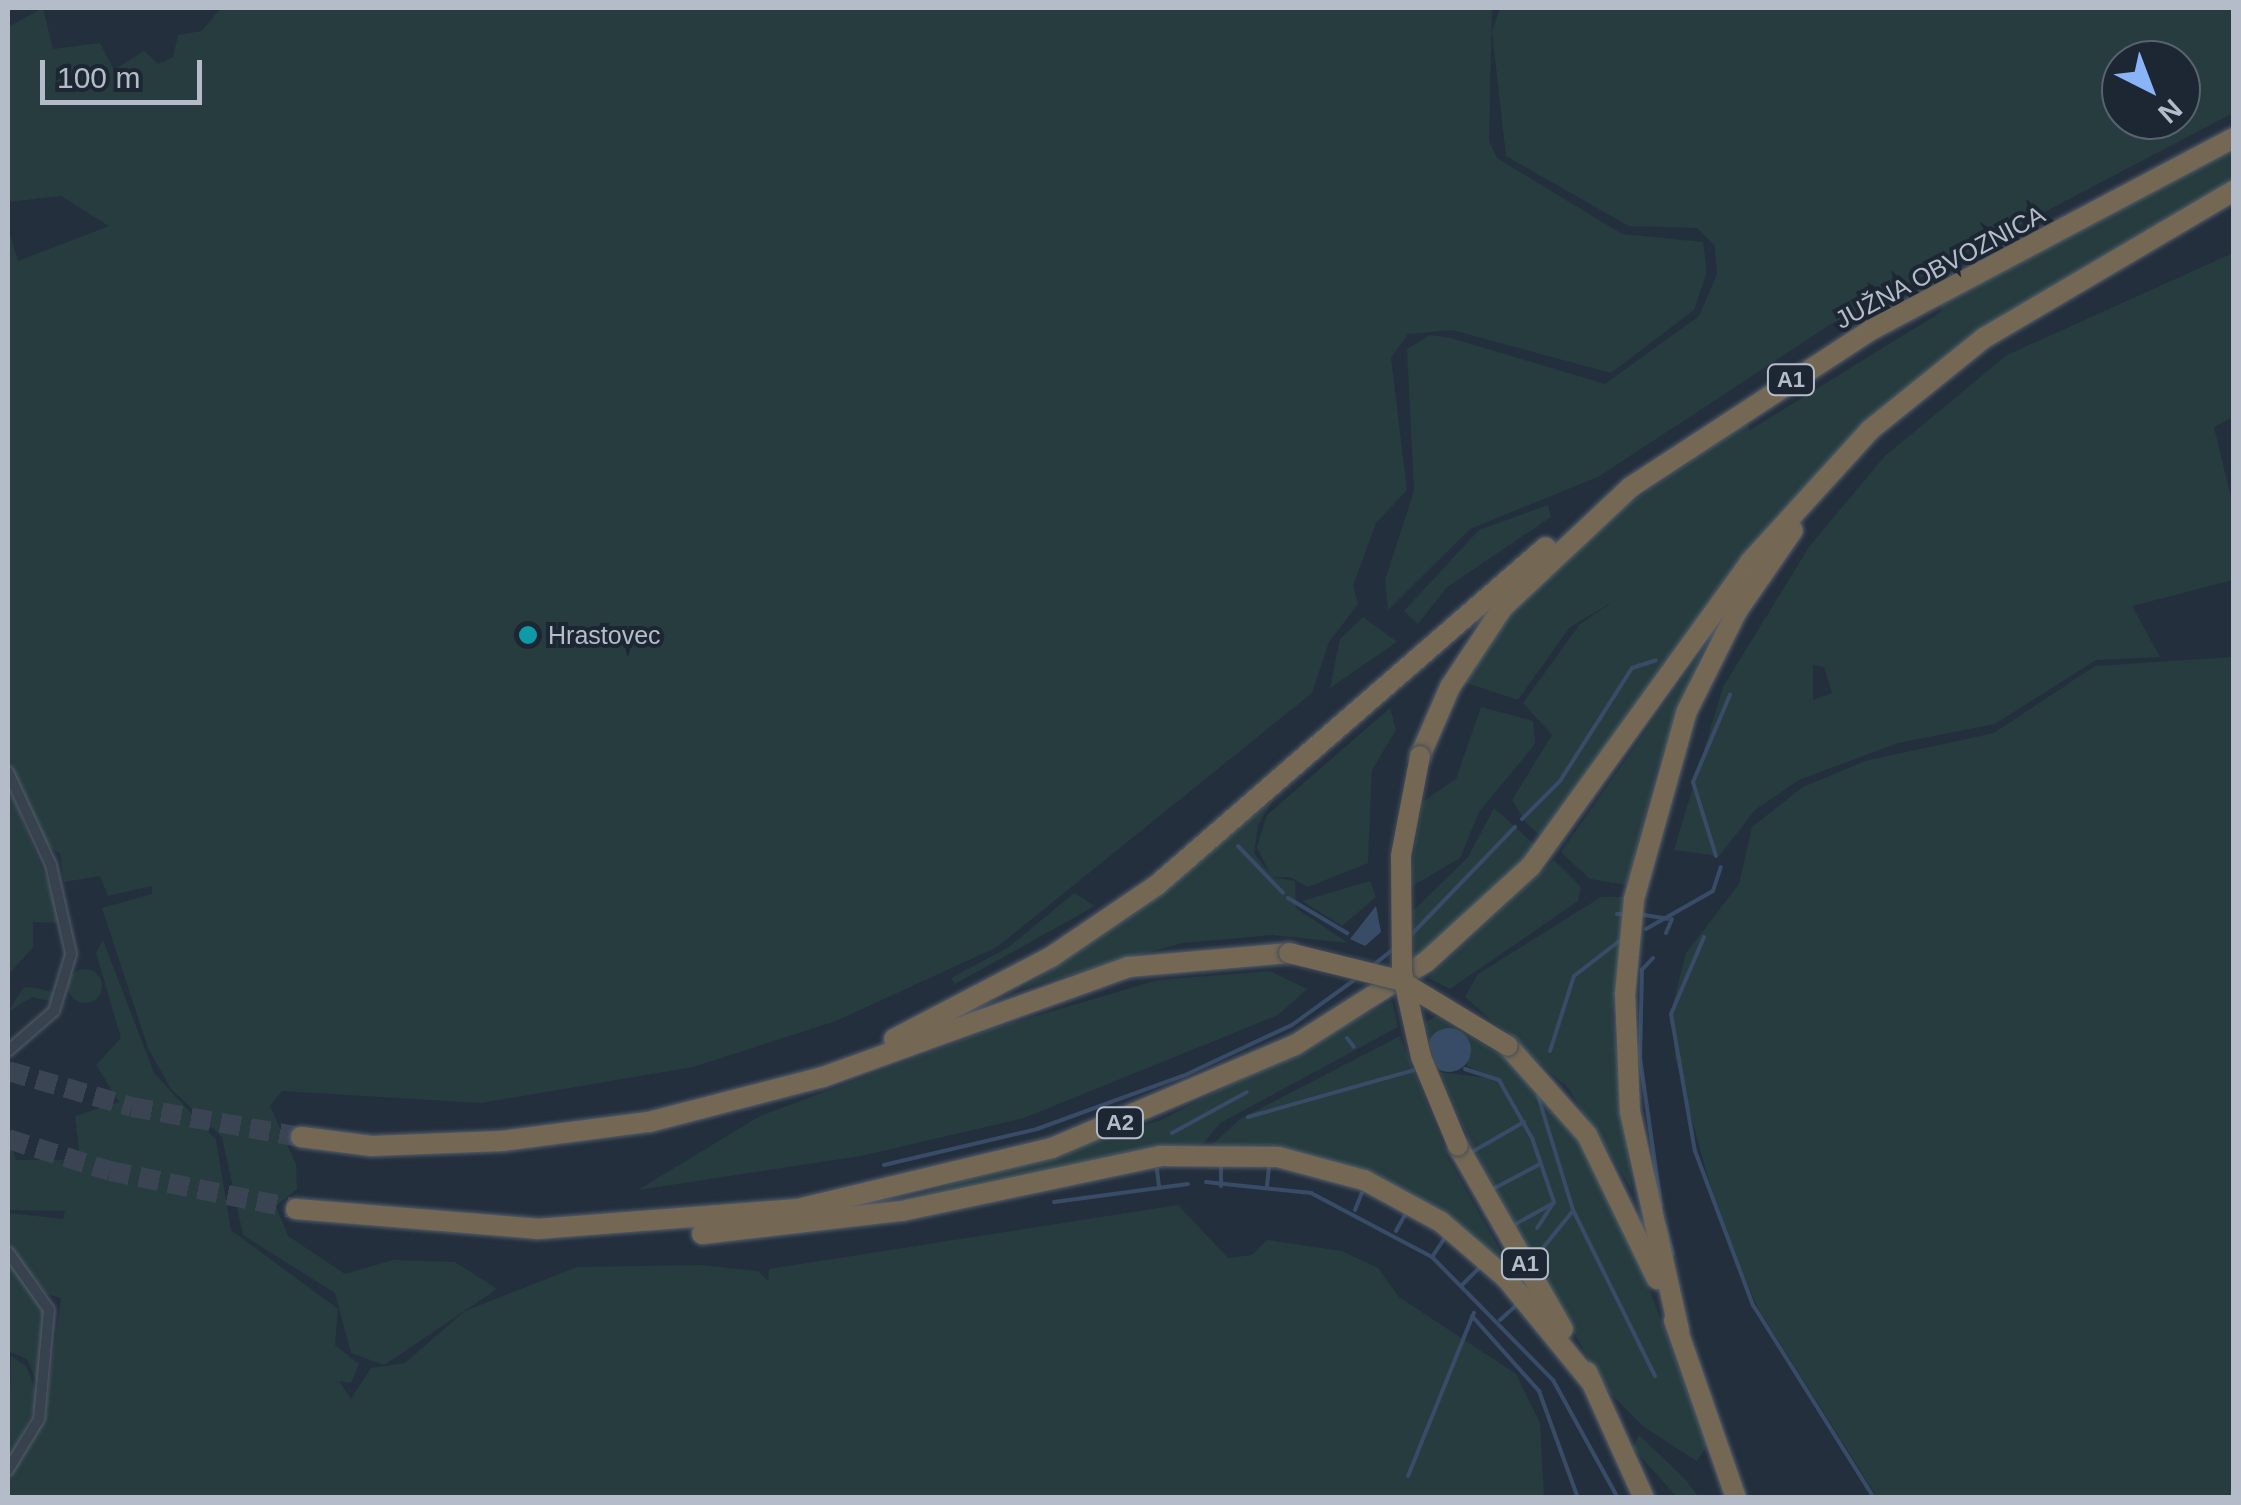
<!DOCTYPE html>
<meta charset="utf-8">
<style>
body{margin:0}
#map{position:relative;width:2241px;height:1505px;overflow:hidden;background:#242f3e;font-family:Arial,sans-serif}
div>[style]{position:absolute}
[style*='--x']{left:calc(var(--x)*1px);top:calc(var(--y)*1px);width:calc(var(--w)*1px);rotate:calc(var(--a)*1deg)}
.green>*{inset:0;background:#263c3f}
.round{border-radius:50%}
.water>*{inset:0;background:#394c67}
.stream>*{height:4px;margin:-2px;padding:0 2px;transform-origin:2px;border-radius:2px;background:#394c67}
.motorway-tunnel>*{height:20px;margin-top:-10px;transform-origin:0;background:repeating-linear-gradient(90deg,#3a4453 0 20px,transparent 0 30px)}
.roads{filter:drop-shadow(0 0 2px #565f6c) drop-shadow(0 0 2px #565f6c)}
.minor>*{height:10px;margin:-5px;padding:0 5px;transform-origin:5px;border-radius:5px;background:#38414e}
.motorway>*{height:20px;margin:-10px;padding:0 10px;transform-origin:10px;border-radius:10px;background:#746855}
.bridges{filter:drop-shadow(0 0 2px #434c59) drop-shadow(0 0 2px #434c59)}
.motorway-bridge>*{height:20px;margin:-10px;padding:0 10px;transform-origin:10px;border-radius:10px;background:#746855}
.dots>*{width:28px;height:28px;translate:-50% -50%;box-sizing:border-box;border:5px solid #1d2633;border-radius:50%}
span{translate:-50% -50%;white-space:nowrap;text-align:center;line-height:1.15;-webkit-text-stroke:8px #1d2633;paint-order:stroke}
.shield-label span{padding:2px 8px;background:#1d2633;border:2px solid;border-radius:8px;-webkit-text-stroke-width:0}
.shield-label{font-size:22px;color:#b4bcc9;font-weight:700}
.street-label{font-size:25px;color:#b4bcc9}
.poi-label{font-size:25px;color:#b4bcc9}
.left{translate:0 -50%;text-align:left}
.frame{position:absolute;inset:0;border:10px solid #b4bcc9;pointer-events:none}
.north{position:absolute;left:2101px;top:40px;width:100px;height:100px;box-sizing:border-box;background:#1d2633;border:2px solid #59626f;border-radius:50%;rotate:138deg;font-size:28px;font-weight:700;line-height:40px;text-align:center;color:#b4bcc9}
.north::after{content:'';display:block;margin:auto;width:35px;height:45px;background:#8ab4f8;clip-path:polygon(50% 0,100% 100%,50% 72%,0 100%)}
.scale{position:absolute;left:40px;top:60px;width:162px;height:45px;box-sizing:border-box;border:5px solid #b4bcc9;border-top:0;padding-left:12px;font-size:30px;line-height:35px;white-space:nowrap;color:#b4bcc9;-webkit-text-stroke:8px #1d2633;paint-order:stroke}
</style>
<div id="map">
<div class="green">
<i style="clip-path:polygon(43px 8px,53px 49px,100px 43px,114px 70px,144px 51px,158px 64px,173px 57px,178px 35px,202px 31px,221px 8px,1492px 8px,1489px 141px,1497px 158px,1622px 234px,1703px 242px,1707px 272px,1694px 310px,1611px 373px,1452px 330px,1408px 334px,1391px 358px,1407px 490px,1376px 523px,1353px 586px,1358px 604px,1329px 642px,1312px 693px,997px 947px,836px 1021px,693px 1067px,481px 1103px,282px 1091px,270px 1106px,296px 1164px,297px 1189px,276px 1206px,288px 1236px,345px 1274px,393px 1260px,455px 1262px,497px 1289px,384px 1365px,351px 1353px,335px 1293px,243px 1235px,222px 1137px,171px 1089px,148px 1048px,102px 908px,152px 894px,152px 886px,108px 896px,100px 876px,64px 882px,60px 854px,44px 842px,8px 765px,8px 228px,18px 261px,109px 226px,61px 196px,8px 202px,8px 27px)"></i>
<i style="clip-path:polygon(evenodd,1500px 8px,2233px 8px,2233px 113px,1831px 324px,1598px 477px,1470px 529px,1388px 610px,1385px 580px,1414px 491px,1407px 349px,1430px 335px,1451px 338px,1605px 384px,1699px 316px,1717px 274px,1715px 246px,1697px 228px,1629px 226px,1506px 156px,1492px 32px,1500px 8px,2121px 60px,2181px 60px,2181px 120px,2121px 120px,2121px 60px)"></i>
<i style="clip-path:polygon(2233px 149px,2233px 183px,1864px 424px,1747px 553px,1545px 840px,1526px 823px,1512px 800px,1552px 735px,1523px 703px,1580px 624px,1617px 599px,1569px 628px,1518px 700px,1464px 682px,1519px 599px,1605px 520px,1747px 423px,1750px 430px,1941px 312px,1940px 303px)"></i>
<i style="clip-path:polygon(evenodd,2233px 253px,2233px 417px,2214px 427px,2233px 506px,2233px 580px,2132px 606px,2160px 657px,2096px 660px,1995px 724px,1898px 743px,1799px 780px,1755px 810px,1719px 856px,1674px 850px,1723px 687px,1809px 547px,1885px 456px,2007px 355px,2233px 253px,1813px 665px,1824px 667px,1832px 693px,1813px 700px,1813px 665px)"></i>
<i style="clip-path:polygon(1548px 505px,1551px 517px,1447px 587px,1418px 624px,1404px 611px,1479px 530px)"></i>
<i style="clip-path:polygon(1363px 617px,1397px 642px,1330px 688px,1340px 639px)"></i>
<i style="clip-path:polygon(1704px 648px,1657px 769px,1627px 885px,1590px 879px,1561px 852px)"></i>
<i style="clip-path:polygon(2233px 657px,2233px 1497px,1877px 1497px,1759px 1310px,1721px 1225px,1675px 1058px,1672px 1008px,1686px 953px,1739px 884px,1752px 827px,1803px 787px,1865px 761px,1994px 733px,2095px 666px)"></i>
<i style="clip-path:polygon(1481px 707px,1533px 721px,1535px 744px,1479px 812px,1460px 858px,1409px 888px,1421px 803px,1456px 779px)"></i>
<i style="clip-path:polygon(1390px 708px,1396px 730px,1372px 770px,1368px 863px,1308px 887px,1290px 877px,1272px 877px,1295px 881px,1296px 908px,1348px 943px,1272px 935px,1182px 943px,1021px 989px,1134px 914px,1273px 800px,1258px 825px,1254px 853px,1270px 874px,1257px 847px,1267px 815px)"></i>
<i style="clip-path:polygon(8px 786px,65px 923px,33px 922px,33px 947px,10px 973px)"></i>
<i style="clip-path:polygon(1494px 808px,1538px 848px,1411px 965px,1408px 916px,1468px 857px)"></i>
<i style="clip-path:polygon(1554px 860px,1581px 887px,1578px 901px,1450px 989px,1428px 978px)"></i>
<i style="clip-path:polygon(1370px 881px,1376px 897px,1342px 926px,1302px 901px)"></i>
<i style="clip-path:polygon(1074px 893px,1095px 906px,955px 984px,951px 978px,1009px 947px)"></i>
<i style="clip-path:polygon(1601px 897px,1625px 897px,1612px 1013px,1632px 1190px,1568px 1088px,1465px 997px,1478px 974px)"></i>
<i style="clip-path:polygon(103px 940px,154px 1073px,216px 1140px,231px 1230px,338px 1309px,335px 1345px,359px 1364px,351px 1383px,339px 1381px,351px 1399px,371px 1368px,405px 1363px,465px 1311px,577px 1267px,700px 1265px,758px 1271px,768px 1281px,769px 1269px,1178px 1205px,1228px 1258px,1252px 1255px,1267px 1240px,1342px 1251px,1378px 1268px,1399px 1297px,1516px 1374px,1540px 1423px,1544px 1497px,8px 1497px,8px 1477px,45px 1416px,61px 1298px,47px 1294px,8px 1248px,8px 1213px,63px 1219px,65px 1211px,8px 1210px,8px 1136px,16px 1160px,80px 1160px,75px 1116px,119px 1102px,96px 1065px,121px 1038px,96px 953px)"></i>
<i class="round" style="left:68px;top:969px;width:34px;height:34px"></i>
<i style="clip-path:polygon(1270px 971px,1307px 989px,1278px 1015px,1024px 1118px,861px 1156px,638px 1190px,760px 1116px,992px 1029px,1158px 980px)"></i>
<i style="clip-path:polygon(23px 988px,30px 987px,57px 993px,54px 1002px,32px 997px,8px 1012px)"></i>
<i style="clip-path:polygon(1392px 1001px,1398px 1027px,1220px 1123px,1203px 1144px,894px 1202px,1161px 1120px)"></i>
<i style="clip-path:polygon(evenodd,1443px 1013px,1528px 1075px,1572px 1126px,1634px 1247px,1707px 1446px,1697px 1461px,1644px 1427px,1603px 1386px,1443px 1091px,1421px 1024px,1443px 1013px,1465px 1035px,1467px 1066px,1496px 1079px,1440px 1072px,1431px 1037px,1465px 1035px)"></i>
<i style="clip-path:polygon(1400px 1036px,1449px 1160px,1508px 1264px,1439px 1211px,1371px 1176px,1302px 1153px,1213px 1144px,1240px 1119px)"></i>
<i style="clip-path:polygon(8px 1257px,44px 1311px,39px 1387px,27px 1359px,8px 1351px)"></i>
<i style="clip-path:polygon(11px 1356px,26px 1366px,39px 1399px,8px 1463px)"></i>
<i style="clip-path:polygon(1639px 1435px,1685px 1479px,1699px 1497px,1677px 1497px,1633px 1448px)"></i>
</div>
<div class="water">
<i style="clip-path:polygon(1376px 906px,1381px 932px,1365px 946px,1350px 939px)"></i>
<i class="round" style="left:1427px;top:1028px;width:44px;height:44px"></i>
</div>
<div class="stream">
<i style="--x:1522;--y:819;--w:54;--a:-45"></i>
<i style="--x:1560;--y:781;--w:134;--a:-57.5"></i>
<i style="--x:1632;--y:668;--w:25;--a:-18"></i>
<i style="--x:1238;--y:846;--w:65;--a:46.2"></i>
<i style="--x:1716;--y:856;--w:77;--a:-107.3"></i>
<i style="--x:1693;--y:782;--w:95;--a:-67"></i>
<i style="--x:1288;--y:898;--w:69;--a:30.7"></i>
<i style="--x:1617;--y:914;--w:5;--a:0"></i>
<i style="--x:1644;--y:915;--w:24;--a:9"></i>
<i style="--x:1646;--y:929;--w:77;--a:-29.6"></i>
<i style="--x:1713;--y:891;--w:25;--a:-72"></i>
<i style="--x:1666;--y:933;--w:15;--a:-67"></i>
<i style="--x:1411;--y:935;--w:150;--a:-46.1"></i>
<i style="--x:1704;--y:937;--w:84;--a:113.2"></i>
<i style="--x:1671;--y:1014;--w:139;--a:80.1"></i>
<i style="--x:1695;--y:1151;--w:165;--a:69.4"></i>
<i style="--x:1753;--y:1305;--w:228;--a:57.9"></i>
<i style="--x:1653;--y:958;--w:16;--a:133"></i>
<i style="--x:1642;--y:970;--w:88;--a:91.3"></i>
<i style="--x:1640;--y:1058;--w:149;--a:81.9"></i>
<i style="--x:1372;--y:966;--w:31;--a:-38"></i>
<i style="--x:1347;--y:1038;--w:11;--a:52"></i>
<i style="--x:1550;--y:1051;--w:79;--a:-72.3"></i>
<i style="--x:1574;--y:976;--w:56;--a:-37.7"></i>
<i style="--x:1465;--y:1069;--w:36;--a:18"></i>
<i style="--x:1499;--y:1080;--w:67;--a:60.4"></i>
<i style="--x:1532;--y:1138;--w:68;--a:71"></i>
<i style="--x:1554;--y:1202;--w:31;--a:123"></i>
<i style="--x:1538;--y:1096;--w:119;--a:72.9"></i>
<i style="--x:1573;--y:1210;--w:185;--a:63.7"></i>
<i style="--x:1248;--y:1117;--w:177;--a:-15.8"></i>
<i style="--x:1172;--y:1133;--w:85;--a:-28.7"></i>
<i style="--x:1472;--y:1152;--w:60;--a:-30"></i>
<i style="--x:884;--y:1165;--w:157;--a:-13.2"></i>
<i style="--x:1037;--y:1129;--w:155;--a:-20"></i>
<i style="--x:1183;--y:1076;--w:120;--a:-25.1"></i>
<i style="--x:1292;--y:1025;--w:80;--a:-35.9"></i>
<i style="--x:1221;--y:1166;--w:20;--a:90"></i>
<i style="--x:1157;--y:1170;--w:17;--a:83"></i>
<i style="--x:1206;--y:1182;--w:106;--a:6"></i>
<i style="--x:1311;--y:1193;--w:137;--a:27.9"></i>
<i style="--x:1432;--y:1257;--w:173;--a:45.5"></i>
<i style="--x:1553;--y:1380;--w:135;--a:61.2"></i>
<i style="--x:1267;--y:1186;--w:18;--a:-84"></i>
<i style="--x:1491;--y:1190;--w:55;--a:-28"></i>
<i style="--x:1054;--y:1202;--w:135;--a:-7.7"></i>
<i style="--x:1355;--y:1210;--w:18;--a:-68"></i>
<i style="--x:1665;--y:1225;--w:30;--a:75"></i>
<i style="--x:1512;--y:1226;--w:46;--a:-28.8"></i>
<i style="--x:1396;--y:1231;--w:21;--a:-61"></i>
<i style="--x:1538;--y:1254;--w:54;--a:-51"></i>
<i style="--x:1432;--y:1257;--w:23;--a:-56"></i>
<i style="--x:1463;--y:1284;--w:25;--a:-45"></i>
<i style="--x:1472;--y:1316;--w:101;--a:48.2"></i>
<i style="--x:1539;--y:1391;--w:114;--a:70"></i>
<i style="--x:1500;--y:1320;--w:24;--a:-42"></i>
<i style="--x:1408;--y:1476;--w:176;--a:-68"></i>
</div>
<div class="motorway-tunnel">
<i style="--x:8;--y:1071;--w:129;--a:16.2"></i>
<i style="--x:132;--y:1107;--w:172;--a:10.1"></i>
<i style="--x:8;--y:1139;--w:107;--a:17.4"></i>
<i style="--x:110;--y:1171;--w:190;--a:11.5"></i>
</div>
<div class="roads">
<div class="minor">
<i style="--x:8;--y:772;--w:102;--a:65.2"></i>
<i style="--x:51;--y:865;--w:91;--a:77.3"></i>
<i style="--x:71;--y:954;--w:59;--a:106.6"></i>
<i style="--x:54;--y:1011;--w:61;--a:139"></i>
<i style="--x:8;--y:1252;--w:71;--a:54.7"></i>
<i style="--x:49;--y:1310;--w:109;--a:95.2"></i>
<i style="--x:39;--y:1419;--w:60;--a:121.3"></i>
</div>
<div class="motorway">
<i style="--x:1420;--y:756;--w:75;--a:-66.5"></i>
<i style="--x:1450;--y:687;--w:96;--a:-56.5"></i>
<i style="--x:1503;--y:607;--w:175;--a:-43.2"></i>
<i style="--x:1631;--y:487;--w:287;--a:-33.2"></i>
<i style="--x:1871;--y:330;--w:411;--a:-27.9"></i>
<i style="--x:894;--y:1039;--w:177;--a:-27.6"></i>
<i style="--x:1051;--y:957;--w:128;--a:-34.2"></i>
<i style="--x:1157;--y:885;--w:515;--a:-40.99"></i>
<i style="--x:1508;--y:1046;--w:119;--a:48.4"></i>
<i style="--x:1587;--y:1135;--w:160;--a:64.1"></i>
<i style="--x:301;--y:1137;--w:71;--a:7.3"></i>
<i style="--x:371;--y:1146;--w:131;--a:-2.2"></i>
<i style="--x:502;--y:1141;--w:148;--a:-7.4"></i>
<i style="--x:649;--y:1122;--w:180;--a:-14.5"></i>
<i style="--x:823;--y:1077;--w:325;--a:-19.8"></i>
<i style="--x:1129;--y:967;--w:161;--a:-5"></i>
<i style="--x:1458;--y:1146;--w:211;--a:60.2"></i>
<i style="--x:296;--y:1209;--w:242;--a:4.7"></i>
<i style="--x:537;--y:1229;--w:262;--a:-4.4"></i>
<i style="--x:798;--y:1209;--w:261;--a:-13.5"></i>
<i style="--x:1052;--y:1148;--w:264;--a:-23"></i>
<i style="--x:1295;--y:1045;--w:155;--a:-32.4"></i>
<i style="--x:1426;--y:962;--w:142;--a:-42.4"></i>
<i style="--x:1531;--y:866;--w:375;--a:-54.2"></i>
<i style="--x:1750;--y:562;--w:178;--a:-47.7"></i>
<i style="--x:1870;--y:430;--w:146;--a:-38.9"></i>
<i style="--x:1984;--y:338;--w:290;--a:-30.5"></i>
<i style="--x:702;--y:1234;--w:201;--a:-6.6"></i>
<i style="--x:902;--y:1211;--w:264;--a:-12"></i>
<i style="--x:1160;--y:1156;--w:118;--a:0.5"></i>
<i style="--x:1278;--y:1157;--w:89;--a:15"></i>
<i style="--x:1364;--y:1180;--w:88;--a:28.6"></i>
<i style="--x:1441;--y:1222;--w:86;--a:40.7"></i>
<i style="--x:1506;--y:1278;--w:136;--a:50.7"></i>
<i style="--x:1674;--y:1320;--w:188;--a:70.8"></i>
<i style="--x:1679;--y:1331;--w:224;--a:-102.6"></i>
<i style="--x:1630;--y:1112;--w:117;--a:-92.4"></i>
<i style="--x:1625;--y:995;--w:96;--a:-84.6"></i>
<i style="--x:1634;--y:899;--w:195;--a:-74.3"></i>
<i style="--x:1687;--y:711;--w:112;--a:-63.4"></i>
<i style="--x:1737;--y:611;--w:98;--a:-55.3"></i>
<i style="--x:1587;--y:1372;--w:138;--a:65.7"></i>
</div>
</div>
<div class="bridges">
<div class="motorway-bridge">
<i style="--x:1420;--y:756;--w:102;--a:100.8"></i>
<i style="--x:1401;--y:856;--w:116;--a:89.5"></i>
<i style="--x:1402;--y:972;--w:87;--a:77.4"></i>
<i style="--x:1421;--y:1057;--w:96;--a:67.4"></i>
<i style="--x:1289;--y:953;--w:113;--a:13.8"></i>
<i style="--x:1399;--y:980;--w:127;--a:31.2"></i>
</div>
</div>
<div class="dots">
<i style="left:528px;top:635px;background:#0f9aa8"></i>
</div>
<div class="shield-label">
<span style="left:1791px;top:380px">A1</span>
<span style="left:1120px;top:1123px">A2</span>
<span style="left:1525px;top:1264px">A1</span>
</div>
<div class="street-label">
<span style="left:1940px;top:267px;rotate:-28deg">JUŽNA OBVOZNICA</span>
</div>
<div class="poi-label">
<span class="left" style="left:548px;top:635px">Hrastovec</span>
</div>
<div class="frame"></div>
<div class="north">N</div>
<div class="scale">100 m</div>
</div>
